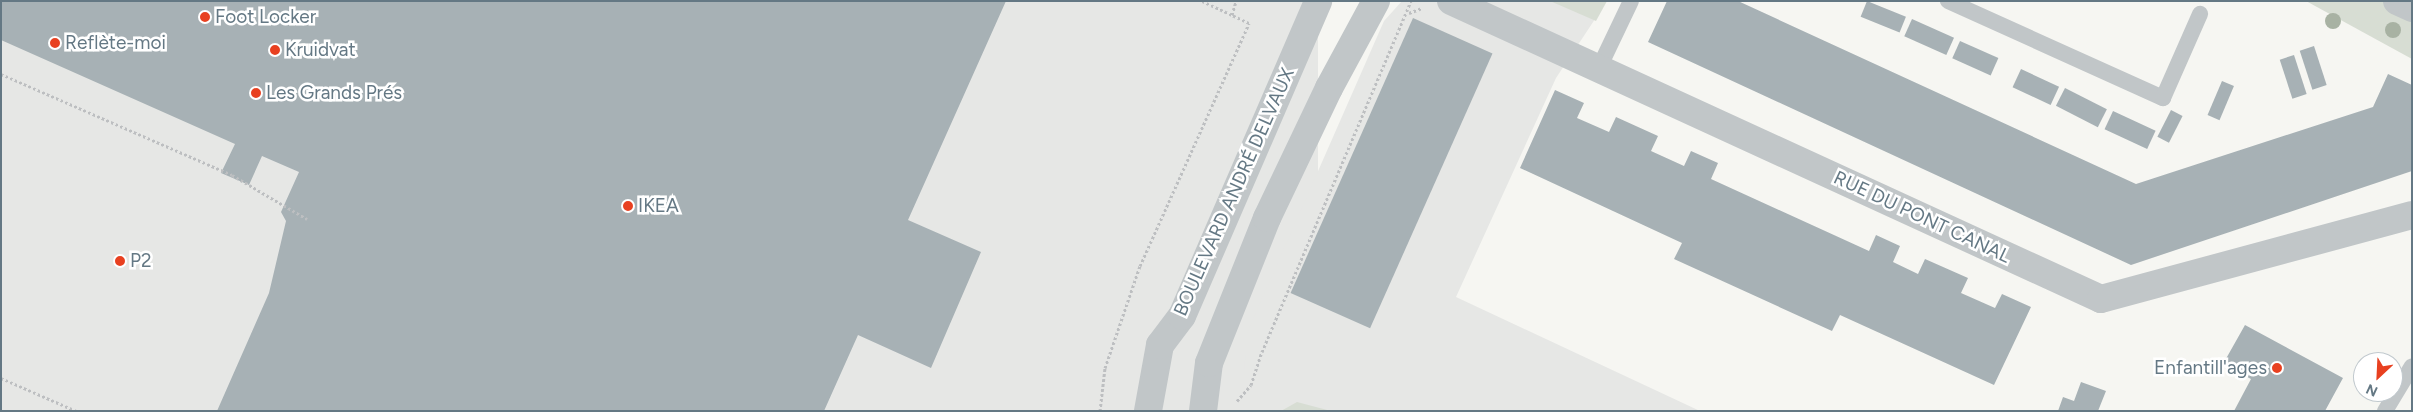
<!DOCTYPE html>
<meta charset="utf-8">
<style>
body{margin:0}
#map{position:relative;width:2413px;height:412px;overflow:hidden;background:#f6f6f2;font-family:Figtree,sans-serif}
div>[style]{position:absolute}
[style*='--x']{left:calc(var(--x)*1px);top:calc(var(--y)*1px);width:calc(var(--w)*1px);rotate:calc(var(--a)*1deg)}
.built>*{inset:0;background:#e6e7e5;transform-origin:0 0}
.green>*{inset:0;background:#d7ddd3}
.building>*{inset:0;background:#a7b1b5;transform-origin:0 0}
.path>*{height:3px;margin-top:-1.5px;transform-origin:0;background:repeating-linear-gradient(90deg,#bdbfc1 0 2.5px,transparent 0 5px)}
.service>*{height:16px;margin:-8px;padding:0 8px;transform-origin:8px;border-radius:8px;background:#c1c6c8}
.minor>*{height:28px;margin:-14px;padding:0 14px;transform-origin:14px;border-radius:14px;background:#c1c6c8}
.tertiary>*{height:28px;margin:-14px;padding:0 14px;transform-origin:14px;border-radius:14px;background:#c1c6c8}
.trees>*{width:16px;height:16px;margin:-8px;border-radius:50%;background:#a8b2a3}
.dots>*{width:14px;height:14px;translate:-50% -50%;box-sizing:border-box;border:2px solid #fff;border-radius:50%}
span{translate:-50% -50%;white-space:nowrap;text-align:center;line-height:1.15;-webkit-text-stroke:5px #fff;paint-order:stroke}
.poi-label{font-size:19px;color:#647884}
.left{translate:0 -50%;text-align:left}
.right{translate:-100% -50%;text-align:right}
.street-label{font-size:19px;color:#647884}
.frame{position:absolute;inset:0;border:2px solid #647884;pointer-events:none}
.north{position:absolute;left:2353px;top:352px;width:50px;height:50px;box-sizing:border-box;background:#fff;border:1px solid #c1c9ce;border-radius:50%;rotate:205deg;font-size:14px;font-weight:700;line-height:20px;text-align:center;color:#647884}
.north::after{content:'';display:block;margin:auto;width:18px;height:22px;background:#e84020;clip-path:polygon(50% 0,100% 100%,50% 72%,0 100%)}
</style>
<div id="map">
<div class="built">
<i style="left:1px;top:1px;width:1317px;height:410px"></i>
<i style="clip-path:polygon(1402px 1px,1607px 1px,1556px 78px,1456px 297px,1700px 411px,1243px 411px,1246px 335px,1384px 21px)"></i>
</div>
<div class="green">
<i style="clip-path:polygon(1550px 1px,1607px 1px,1596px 21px)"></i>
<i style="clip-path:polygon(2306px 1px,2397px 1px,2412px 8px,2412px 59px)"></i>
<i style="clip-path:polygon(1297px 402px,1331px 411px,1281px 411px)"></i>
</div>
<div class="building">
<i style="clip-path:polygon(1px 1px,1006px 1px,908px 220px,981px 252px,931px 368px,858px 335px,824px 411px,217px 411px,269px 293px,286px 221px,281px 212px,299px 172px,262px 156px,249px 185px,221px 173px,235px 144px,1px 40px)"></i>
<i style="clip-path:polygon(1667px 1px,1738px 1px,2136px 184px,2373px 107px,2388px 74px,2412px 85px,2412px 171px,2131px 265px,1648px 42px)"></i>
<i style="left:1867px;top:1px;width:42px;height:17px;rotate:22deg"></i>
<i style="left:1413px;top:18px;width:87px;height:301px;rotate:24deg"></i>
<i style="left:1912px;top:19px;width:46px;height:19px;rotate:24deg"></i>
<i style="left:1960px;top:41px;width:42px;height:19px;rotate:24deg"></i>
<i style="left:2314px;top:46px;width:41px;height:15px;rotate:72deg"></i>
<i style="left:2294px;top:55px;width:41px;height:15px;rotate:72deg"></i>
<i style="left:2021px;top:69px;width:42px;height:20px;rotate:25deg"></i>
<i style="left:2222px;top:81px;width:13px;height:37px;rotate:23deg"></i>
<i style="left:2065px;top:88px;width:47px;height:20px;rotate:27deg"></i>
<i style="clip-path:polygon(1555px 90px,1584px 103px,1577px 118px,1609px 132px,1616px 117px,1658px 136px,1651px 151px,1684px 166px,1691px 151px,1718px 163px,1711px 179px,1869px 251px,1876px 235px,1900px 246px,1893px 262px,1918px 274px,1925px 259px,1968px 278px,1961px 293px,1995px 308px,2002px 294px,2031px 307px,1994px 385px,1840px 315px,1832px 331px,1674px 259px,1682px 243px,1520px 168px)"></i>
<i style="left:2171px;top:110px;width:13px;height:30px;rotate:27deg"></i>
<i style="left:2113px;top:111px;width:47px;height:20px;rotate:25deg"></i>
<i style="clip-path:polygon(2245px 325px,2343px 378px,2325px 411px,2234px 411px,2251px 379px,2223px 364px)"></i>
<i style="clip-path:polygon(2081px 382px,2106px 391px,2098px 411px,2058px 411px,2063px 397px,2074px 401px)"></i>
</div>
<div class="path">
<i style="--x:1202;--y:1;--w:33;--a:25"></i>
<i style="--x:1409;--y:13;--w:14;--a:-21"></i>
<i style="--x:1;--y:74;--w:252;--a:23.6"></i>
<i style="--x:232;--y:175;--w:87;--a:30.4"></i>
<i style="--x:1;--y:378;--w:82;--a:23.7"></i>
<i style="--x:1237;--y:401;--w:21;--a:-49"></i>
<i style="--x:1251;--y:385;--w:35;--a:-72"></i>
<i style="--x:1262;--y:352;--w:381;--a:-67"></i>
<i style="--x:1100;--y:411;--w:43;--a:-83.4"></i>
<i style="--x:1105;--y:368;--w:108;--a:-71.1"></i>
<i style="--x:1140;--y:266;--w:266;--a:-65.8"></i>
<i style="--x:1249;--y:23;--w:19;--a:-155"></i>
<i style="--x:1232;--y:15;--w:15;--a:-74"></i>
</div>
<div class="service">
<i style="--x:1948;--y:1;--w:236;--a:24.3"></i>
<i style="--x:2163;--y:98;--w:92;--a:-66.2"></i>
<i style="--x:1599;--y:68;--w:74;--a:-64.5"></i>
<i style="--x:2385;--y:411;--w:52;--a:-59"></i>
</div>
<div class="minor">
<i style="--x:1451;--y:1;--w:715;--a:24.63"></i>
<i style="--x:2101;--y:299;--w:322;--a:-15.1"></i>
<i style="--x:2397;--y:1;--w:17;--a:25"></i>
</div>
<div class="tertiary">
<i style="--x:1148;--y:411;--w:67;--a:-79.7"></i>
<i style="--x:1160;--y:345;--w:36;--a:-53"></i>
<i style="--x:1182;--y:316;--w:343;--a:-66.6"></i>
<i style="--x:1203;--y:411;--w:48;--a:-82.9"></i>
<i style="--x:1209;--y:363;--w:156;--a:-68.2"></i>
<i style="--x:1267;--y:218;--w:144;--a:-64.5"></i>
<i style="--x:1329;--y:88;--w:99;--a:-61.6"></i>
</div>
<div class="trees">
<i style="left:2333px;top:21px"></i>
<i style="left:2393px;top:30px"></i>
</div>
<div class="dots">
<i style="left:205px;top:17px;background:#e84020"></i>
<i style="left:55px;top:43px;background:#e84020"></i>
<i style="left:275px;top:50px;background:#e84020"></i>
<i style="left:256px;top:93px;background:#e84020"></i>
<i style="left:628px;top:206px;background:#e84020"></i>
<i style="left:120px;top:261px;background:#e84020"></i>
<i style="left:2277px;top:368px;background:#e84020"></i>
</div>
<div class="poi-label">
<span class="left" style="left:215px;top:17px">Foot Locker</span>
<span class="left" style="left:65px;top:43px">Reflète-moi</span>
<span class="left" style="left:285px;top:50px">Kruidvat</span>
<span class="left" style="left:266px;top:93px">Les Grands Prés</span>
<span class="left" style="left:638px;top:206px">IKEA</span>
<span class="left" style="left:130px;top:261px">P2</span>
<span class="right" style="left:2267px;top:368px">Enfantill'ages</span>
</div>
<div class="street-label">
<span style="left:1234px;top:192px;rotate:-66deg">BOULEVARD ANDRÉ DELVAUX</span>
<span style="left:1922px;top:217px;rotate:25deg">RUE DU PONT CANAL</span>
</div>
<div class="frame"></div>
<div class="north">N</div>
</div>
